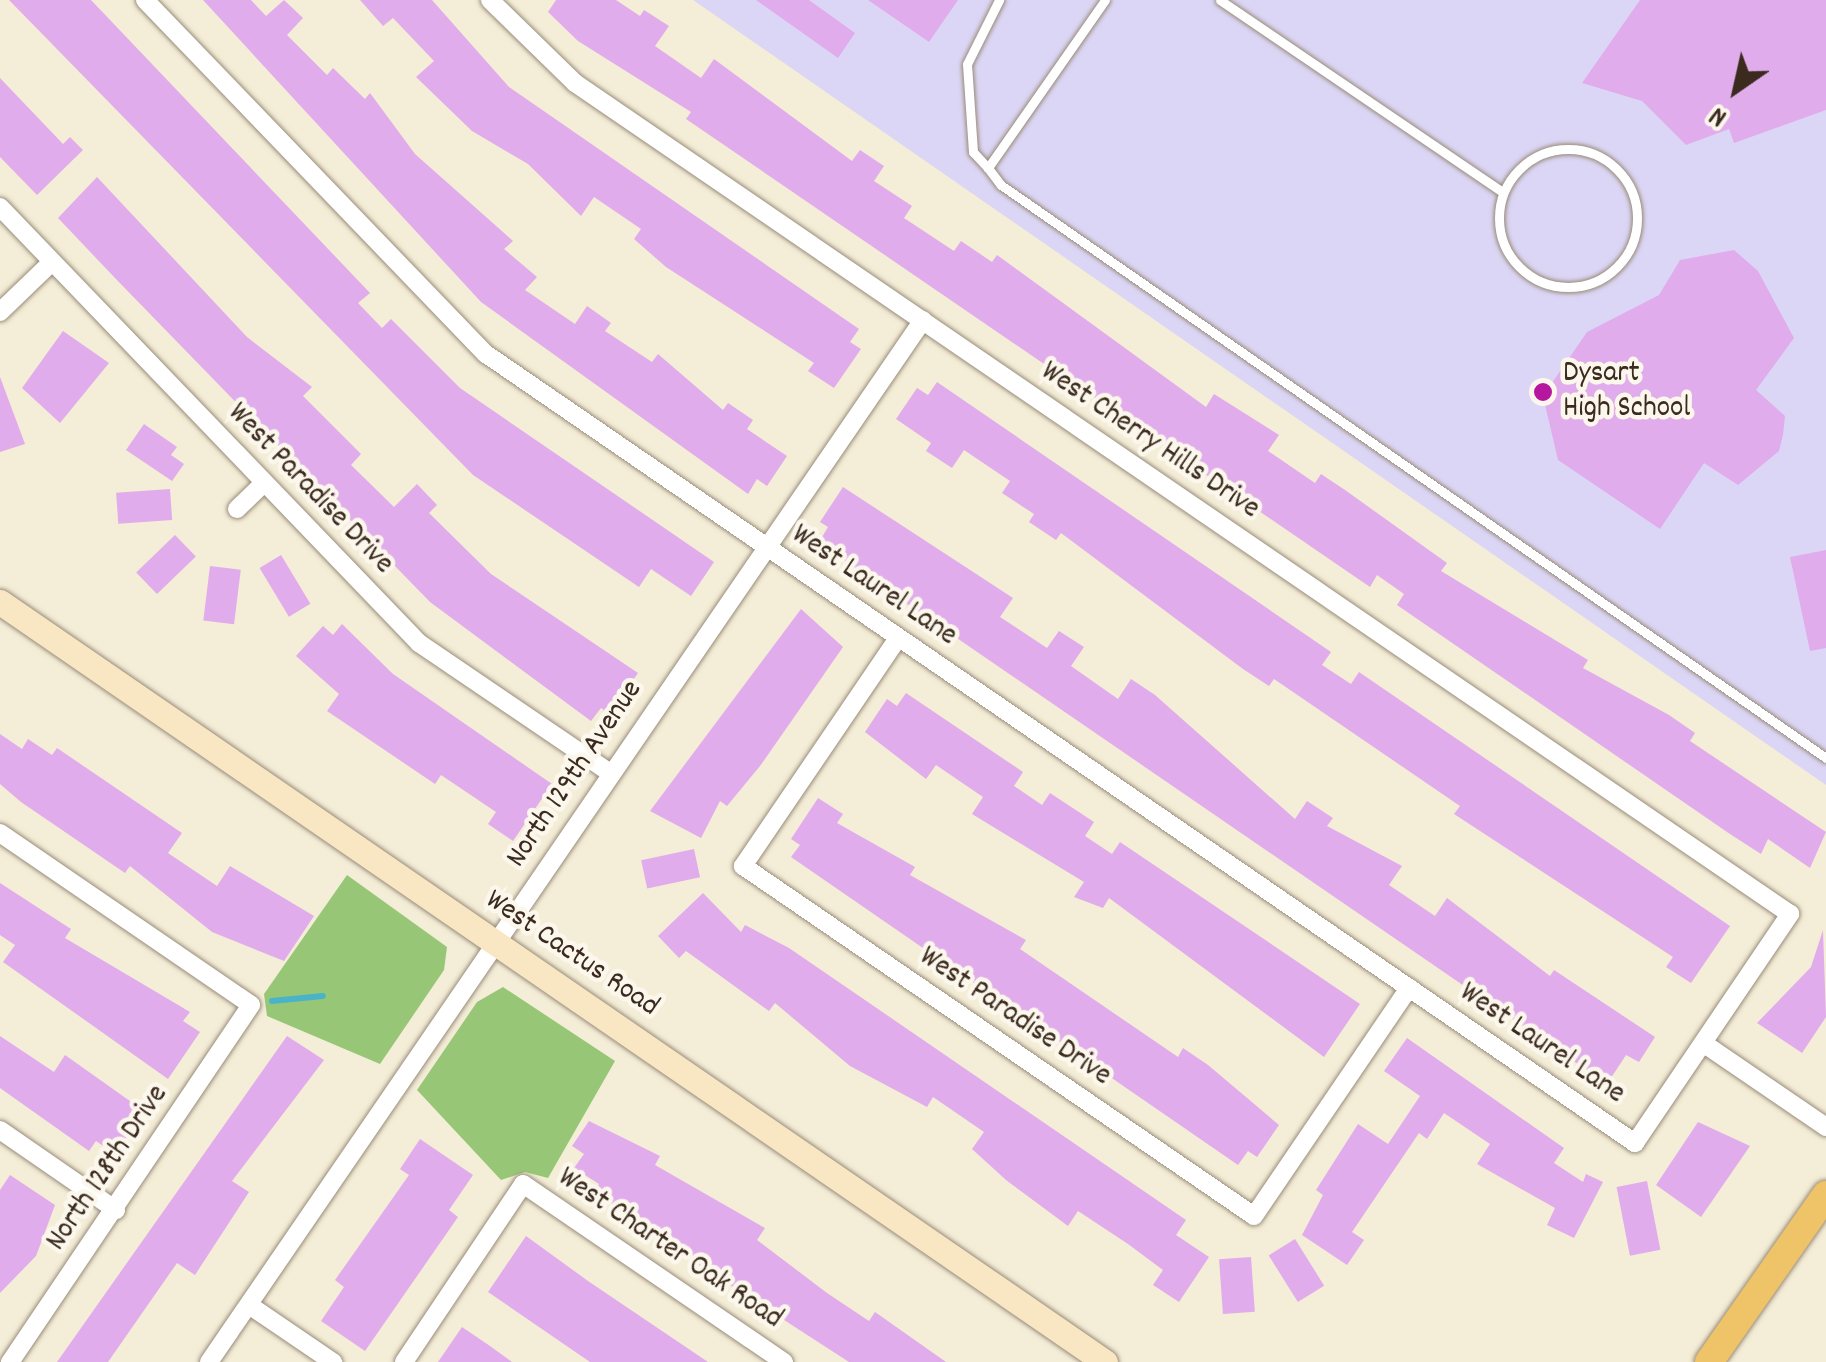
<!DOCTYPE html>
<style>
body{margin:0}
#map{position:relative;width:1826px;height:1362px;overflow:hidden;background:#f4edd7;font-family:Dekko,sans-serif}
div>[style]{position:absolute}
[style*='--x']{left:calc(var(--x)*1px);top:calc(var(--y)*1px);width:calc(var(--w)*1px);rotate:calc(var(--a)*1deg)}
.built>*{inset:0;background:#dcd6f6}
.green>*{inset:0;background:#97c776}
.stream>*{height:6px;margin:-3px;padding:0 3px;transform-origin:3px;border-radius:3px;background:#49b4c7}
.building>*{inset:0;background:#e1aceb;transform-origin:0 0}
.roads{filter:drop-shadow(0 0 2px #988c7a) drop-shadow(0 0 2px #988c7a)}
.lane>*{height:9px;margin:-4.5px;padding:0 4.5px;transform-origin:4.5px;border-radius:4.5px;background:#fff}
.lane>.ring{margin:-4.5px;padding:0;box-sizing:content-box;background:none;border:9px solid #fff;border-radius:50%}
.street>*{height:18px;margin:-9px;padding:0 9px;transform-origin:9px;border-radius:9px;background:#fff}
.secondary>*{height:25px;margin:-12.5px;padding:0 12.5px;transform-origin:12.5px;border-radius:12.5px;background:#f9e7c3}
.primary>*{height:28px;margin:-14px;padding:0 14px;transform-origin:14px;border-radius:14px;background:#efc469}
.dots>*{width:28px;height:28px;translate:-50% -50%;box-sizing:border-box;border:5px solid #fbf7ec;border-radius:50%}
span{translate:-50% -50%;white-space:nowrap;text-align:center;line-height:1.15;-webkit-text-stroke:9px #fbf7ec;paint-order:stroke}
.poi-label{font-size:30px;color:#3b2a1e}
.left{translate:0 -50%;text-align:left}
.street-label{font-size:30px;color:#3b2a1e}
.north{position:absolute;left:1686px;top:40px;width:100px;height:100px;-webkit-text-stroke:8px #fbf7ec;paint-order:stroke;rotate:214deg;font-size:28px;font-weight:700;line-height:40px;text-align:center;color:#3b2a1e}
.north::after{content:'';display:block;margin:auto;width:35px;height:45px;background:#3b2a1e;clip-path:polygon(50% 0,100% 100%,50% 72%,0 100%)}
</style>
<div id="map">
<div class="built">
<i style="clip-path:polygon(693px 0,1826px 0,1826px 785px)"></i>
</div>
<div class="green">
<i style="clip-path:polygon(347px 875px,447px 947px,444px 970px,380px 1064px,267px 1016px,264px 994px)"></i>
<i style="clip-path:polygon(503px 987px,615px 1061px,548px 1178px,525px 1172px,501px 1180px,417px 1090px,477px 1002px)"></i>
</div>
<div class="stream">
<i style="--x:272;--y:1001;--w:51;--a:-5.6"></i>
</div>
<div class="building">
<i style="clip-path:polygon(9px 0,91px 0,370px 293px,358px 303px,382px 328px,391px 319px,460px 388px,714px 562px,691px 596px,651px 569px,639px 587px,473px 475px)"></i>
<i style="clip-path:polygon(203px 0,251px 0,266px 16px,284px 0,303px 18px,287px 35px,327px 75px,333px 68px,365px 99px,370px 93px,415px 154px,513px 241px,504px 249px,537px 277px,525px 290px,575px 324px,587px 306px,611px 323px,605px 331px,652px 362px,658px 354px,723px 410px,728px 403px,753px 420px,747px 429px,787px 456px,767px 486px,757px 479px,748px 494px,481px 302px)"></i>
<i style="clip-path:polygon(360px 0,432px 0,509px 87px,859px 329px,850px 342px,861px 349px,834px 388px,808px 371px,814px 363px,666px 267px,634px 239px,641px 229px,594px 197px,581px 216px,528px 164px,472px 131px,416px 77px,434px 61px,393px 18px,383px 26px)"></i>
<i style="clip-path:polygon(556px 0,616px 0,640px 16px,644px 10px,669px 26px,655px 46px,701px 78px,714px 59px,852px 161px,860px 150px,884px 166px,874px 181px,912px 206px,904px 218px,954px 251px,961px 241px,992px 262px,997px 255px,1206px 407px,1214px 394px,1279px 435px,1268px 451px,1315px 483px,1321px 474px,1345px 490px,1447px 563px,1441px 571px,1588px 660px,1583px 668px,1669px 715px,1695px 733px,1690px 741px,1826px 832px,1810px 868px,1768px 839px,1761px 854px,1730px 834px,1397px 605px,1404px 594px,1377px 575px,1370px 587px,686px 119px,691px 112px,578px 41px,548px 12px)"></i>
<i style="clip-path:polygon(756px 0,809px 0,855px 33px,838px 58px)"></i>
<i style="clip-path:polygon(868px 0,958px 0,929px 42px)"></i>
<i style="clip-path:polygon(1640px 0,1826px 0,1826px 110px,1734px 143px,1729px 129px,1686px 145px,1642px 101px,1582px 83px)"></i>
<i style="clip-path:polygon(0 78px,63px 144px,70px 137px,83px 150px,37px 195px,0 157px)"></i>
<i style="clip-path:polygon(97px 177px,247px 337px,312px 387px,303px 396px,361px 454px,351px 465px,394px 507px,417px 484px,437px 505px,429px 513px,491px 574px,638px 673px,610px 714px,601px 708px,591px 721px,430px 602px,115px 278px,58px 218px)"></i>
<i style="clip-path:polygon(1734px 250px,1758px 271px,1794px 338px,1756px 390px,1785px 416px,1783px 435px,1779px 451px,1738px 485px,1704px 463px,1660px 529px,1558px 460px,1543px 396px,1587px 332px,1659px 295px,1680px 260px)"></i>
<i style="clip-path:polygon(63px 331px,109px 363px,60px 423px,22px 388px)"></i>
<i style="clip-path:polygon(0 377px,25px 444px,0 452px)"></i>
<i style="clip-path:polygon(937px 382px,1331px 652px,1322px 665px,1351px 684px,1359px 672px,1730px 926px,1691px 983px,1666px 967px,1673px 957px,1454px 814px,1460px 806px,1274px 679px,1269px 686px,1243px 669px,1061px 533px,1056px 540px,1029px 522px,1034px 514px,1002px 493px,1010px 481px,964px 450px,952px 468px,926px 451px,931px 443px,896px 419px,917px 388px,928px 395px)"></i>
<i style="clip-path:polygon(144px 424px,177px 447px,171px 455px,184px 464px,172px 481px,126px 450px)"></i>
<i style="clip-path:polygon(843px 487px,1013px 598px,1000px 617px,1047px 648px,1059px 631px,1084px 647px,1071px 666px,1118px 699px,1131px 679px,1155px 695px,1295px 819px,1307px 801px,1333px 818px,1327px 826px,1402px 866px,1389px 885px,1435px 916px,1447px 898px,1550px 976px,1554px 970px,1655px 1037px,1639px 1062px,1626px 1055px,1607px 1084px,849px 564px,819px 542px,828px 527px,820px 522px)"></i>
<i style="left:170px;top:489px;width:31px;height:54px;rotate:86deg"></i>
<i style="left:175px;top:535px;width:30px;height:54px;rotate:46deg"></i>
<i style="clip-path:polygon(1826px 550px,1826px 648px,1810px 651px,1790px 557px)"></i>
<i style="left:281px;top:555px;width:57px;height:25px;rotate:59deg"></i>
<i style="left:210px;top:566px;width:31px;height:55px;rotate:7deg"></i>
<i style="clip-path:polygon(801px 609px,843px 647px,760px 766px,727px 806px,720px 801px,701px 838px,650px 811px)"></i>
<i style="clip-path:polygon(342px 624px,393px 674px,552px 784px,513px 841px,488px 824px,496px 812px,441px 775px,435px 784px,327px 711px,339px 694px,296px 656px,323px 626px,333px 635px)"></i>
<i style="clip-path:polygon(906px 693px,1023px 772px,1014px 786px,1042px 805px,1050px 793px,1094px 822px,1085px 836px,1112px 854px,1120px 842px,1360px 1004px,1324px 1057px,1109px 898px,1103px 908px,1074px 897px,1084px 882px,972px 814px,983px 797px,936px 765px,926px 779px,865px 732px,887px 699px,897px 706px)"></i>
<i style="clip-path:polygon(0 734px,22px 749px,28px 739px,52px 755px,57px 748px,182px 833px,168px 853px,217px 886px,230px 866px,314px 916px,284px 961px,212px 932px,130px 866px,125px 873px,21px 802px,0 784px)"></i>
<i style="clip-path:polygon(818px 798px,843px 814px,837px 823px,915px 867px,910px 875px,1026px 940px,1020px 949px,1178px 1057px,1183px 1048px,1208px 1065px,1279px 1125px,1257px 1157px,1248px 1151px,1238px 1165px,791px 857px,800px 845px,791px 839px)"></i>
<i style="left:694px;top:849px;width:29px;height:54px;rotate:78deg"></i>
<i style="clip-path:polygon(0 883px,71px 929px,65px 938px,190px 1012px,183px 1021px,200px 1032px,168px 1079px,3px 962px,15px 945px,0 935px)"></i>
<i style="clip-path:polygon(703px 893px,741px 932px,745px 925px,789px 948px,1186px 1220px,1176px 1235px,1209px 1257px,1179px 1302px,1153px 1285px,1163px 1270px,1128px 1244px,1078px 1211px,1068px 1226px,1006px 1180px,972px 1149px,984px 1132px,933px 1097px,927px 1107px,850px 1066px,775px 1003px,769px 1011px,686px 951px,679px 958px,658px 936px)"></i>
<i style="clip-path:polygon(1823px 930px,1826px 1017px,1802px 1053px,1757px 1023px,1811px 967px)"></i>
<i style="clip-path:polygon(0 1036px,54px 1072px,65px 1055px,144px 1111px,115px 1154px,96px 1141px,89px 1151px,0 1088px)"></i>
<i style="clip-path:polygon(287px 1036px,324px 1060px,232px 1181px,249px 1192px,195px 1275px,177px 1263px,108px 1362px,57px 1362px)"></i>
<i style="clip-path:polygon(1407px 1038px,1564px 1148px,1554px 1163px,1583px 1182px,1586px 1174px,1603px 1182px,1574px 1238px,1547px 1225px,1555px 1208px,1477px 1164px,1490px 1144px,1444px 1113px,1427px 1139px,1419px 1133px,1352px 1232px,1364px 1240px,1347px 1265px,1302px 1235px,1323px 1195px,1316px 1190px,1358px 1124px,1388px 1144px,1420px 1096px,1384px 1071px)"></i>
<i style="clip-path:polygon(589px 1121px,660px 1156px,655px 1165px,765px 1228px,757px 1240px,827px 1293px,869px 1321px,875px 1312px,946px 1362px,849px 1362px,699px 1265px,594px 1192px,599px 1184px,574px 1168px,584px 1154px,572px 1146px)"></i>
<i style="clip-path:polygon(1698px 1122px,1750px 1146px,1701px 1217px,1656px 1185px)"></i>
<i style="clip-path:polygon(420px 1139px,473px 1175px,449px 1210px,458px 1217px,365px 1351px,321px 1321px,344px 1287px,335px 1280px,409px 1175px,400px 1169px)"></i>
<i style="clip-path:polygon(10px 1175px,55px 1205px,36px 1256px,0 1293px,0 1190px)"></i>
<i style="left:1647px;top:1181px;width:70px;height:31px;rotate:79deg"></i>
<i style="clip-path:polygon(526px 1236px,588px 1281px,708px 1362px,590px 1362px,488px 1292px)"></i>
<i style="left:1295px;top:1239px;width:55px;height:31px;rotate:58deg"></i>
<i style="left:1251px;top:1257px;width:55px;height:32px;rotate:86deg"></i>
<i style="clip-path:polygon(462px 1327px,490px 1346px,512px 1362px,438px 1362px)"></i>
</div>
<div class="roads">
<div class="lane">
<i style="--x:1105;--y:0;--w:205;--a:124.9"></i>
<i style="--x:988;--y:168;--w:21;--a:53"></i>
<i style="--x:1001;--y:185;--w:1004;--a:34.78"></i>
<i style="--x:1220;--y:0;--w:342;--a:34.2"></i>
<i class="ring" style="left:1499px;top:149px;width:129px;height:129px"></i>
<i style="--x:988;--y:168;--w:22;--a:-133"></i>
<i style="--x:973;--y:152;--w:88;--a:-93.9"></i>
<i style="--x:967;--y:64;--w:72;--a:-63.4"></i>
</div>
<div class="street">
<i style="--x:145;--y:0;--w:492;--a:46.1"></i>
<i style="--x:486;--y:354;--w:1394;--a:34.48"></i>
<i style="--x:1635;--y:1143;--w:277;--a:-55.9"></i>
<i style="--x:1790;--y:914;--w:1472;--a:-145.63"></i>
<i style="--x:575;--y:83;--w:119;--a:-135.7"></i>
<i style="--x:0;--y:207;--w:605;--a:46.14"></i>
<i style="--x:419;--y:643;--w:231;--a:34.2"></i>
<i style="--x:0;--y:312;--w:72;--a:-43.9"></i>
<i style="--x:237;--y:509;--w:37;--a:-44"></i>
<i style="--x:898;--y:638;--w:276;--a:124.2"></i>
<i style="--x:743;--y:866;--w:619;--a:34.41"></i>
<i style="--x:1254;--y:1216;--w:276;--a:-55.8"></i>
<i style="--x:0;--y:833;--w:304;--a:34.4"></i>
<i style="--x:251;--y:1005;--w:431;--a:124"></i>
<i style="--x:1703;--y:1043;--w:149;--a:34.3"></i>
<i style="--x:0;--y:1130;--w:141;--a:34.6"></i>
<i style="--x:249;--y:1305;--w:102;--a:34.2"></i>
<i style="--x:209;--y:1362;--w:1263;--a:-55.58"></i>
<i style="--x:404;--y:1362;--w:214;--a:-56.2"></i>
<i style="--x:523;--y:1184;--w:316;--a:34.3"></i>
</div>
<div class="secondary">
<i style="--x:0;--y:602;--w:1341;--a:34.52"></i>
</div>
<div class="primary">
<i style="--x:1709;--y:1362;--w:204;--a:-55"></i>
</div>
</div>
<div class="dots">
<i style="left:1543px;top:392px;background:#b5179e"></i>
</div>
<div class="poi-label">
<span class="left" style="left:1563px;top:392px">Dysart<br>High School</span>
</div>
<div class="street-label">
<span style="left:1149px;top:442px;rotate:34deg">West Cherry Hills Drive</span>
<span style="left:309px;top:490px;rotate:46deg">West Paradise Drive</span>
<span style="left:873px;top:587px;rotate:34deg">West Laurel Lane</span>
<span style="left:576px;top:775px;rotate:-56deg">North 129th Avenue</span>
<span style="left:571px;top:955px;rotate:34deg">West Cactus Road</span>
<span style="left:1014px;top:1018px;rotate:34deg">West Paradise Drive</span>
<span style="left:1541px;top:1045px;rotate:34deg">West Laurel Lane</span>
<span style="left:109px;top:1169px;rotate:-56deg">North 128th Drive</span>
<span style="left:669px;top:1250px;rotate:34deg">West Charter Oak Road</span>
</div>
<div class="north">N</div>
</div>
